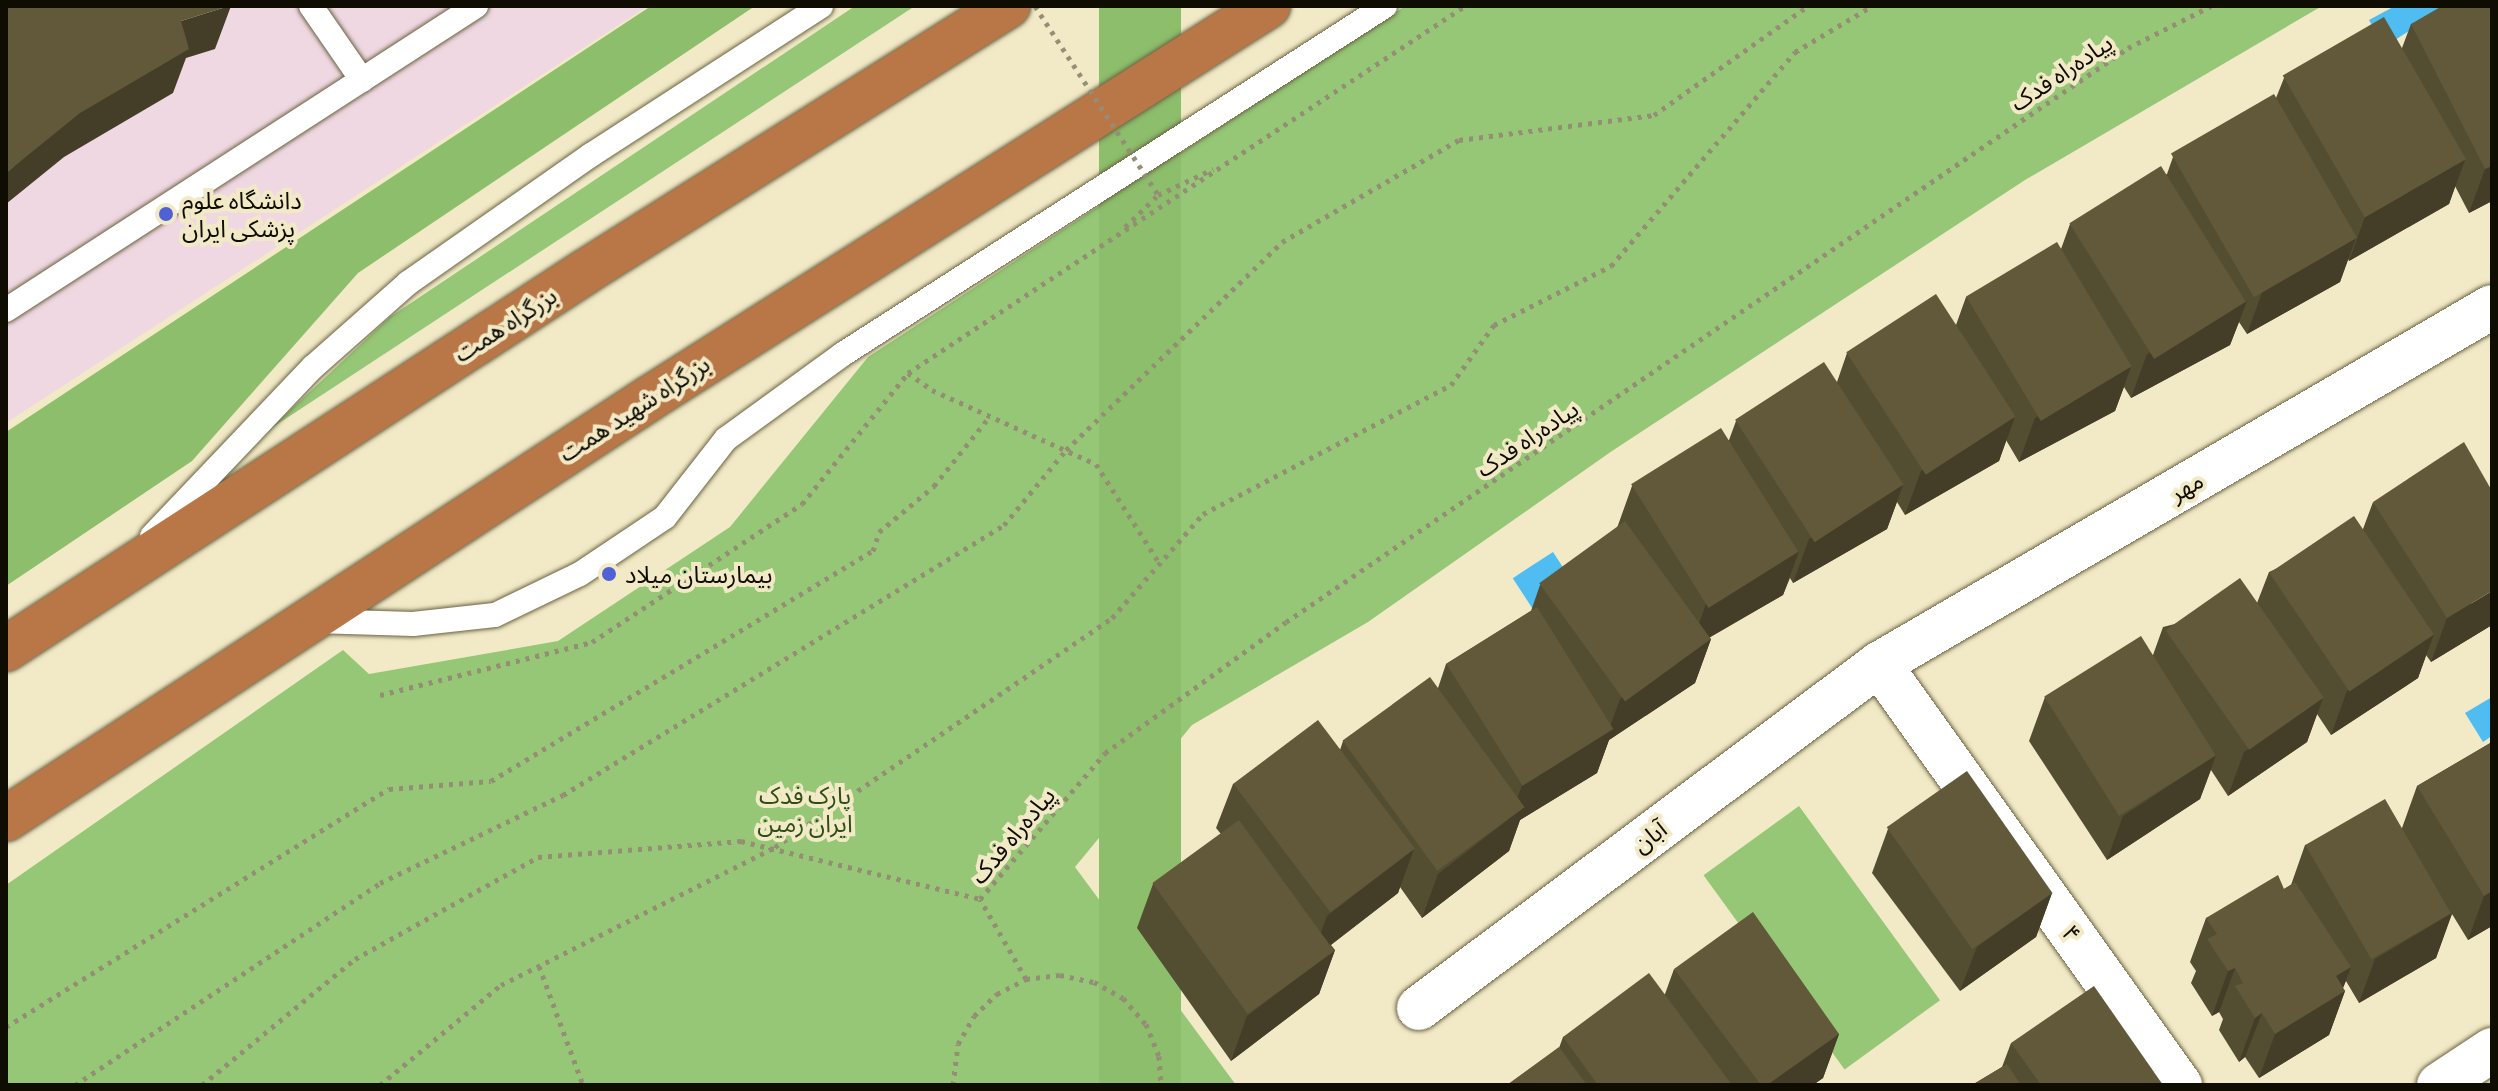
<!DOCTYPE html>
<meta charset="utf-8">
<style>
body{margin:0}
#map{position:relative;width:2498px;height:1091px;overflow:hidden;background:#f2eac6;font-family:Commissioner,"Noto Sans Arabic",sans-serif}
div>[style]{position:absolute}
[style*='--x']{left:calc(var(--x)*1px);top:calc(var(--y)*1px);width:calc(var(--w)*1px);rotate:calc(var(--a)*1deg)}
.education>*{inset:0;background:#f0d8e2}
.green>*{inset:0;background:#95c776;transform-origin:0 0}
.forest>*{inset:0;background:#8cbe6b;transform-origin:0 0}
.water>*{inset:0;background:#4fbdf1;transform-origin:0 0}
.path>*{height:5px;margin-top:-2.5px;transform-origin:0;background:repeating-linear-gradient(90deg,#948e74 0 4px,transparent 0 10px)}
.roads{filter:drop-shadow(0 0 2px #6a6243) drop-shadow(0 0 2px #6a6243)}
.lane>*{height:24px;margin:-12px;padding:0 12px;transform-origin:12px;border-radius:12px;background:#fff}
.street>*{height:44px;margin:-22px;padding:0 22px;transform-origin:22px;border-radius:22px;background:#fff}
.highway>*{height:44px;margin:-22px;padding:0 22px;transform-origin:22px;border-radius:22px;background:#b97748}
.path-bridge>*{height:5px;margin-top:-2.5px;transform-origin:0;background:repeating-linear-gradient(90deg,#948e74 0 4px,transparent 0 10px)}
.wall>*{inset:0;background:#534d32}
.shaded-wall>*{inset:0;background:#443e29}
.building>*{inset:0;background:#61593a;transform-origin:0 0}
.dots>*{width:22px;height:22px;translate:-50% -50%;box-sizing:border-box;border:4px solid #f2eac6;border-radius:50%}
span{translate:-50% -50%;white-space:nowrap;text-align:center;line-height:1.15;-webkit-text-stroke:8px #f2eac6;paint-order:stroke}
.street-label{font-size:24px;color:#0f0c02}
.poi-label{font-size:24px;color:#0f0c02}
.left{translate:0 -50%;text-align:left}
.park-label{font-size:24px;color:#2e4e15}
.frame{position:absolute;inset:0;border:8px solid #0f0c02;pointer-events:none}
</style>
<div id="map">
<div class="education">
<i style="clip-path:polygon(6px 6px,648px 6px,6px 423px)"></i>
</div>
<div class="green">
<i style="clip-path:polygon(855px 6px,915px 6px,270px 429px,390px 317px)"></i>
<i style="clip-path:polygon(1405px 6px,2322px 6px,2025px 180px,1612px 451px,1368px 622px,1192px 725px,1075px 867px,1236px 1085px,6px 1085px,6px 885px,343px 650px,369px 674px,558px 641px,730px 527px,868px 357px)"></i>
<i style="left:1799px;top:806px;width:240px;height:118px;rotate:54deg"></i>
</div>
<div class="forest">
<i style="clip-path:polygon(651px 6px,755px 6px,358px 273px,192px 461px,6px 586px,6px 432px)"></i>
<i style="left:1099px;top:6px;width:82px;height:1299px"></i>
</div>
<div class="water">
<i style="clip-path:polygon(2395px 6px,2448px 6px,2384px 47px,2369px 20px)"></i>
<i style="left:1553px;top:552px;width:37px;height:48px;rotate:57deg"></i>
<i style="clip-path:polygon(2492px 697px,2492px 736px,2483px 742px,2465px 713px)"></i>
</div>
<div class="path">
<i style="--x:1125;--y:227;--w:46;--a:-44.1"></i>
<i style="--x:1158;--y:195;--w:61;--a:-25.3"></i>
<i style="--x:908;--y:373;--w:667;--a:-33.38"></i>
<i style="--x:380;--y:695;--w:219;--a:-14"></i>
<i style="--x:592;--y:642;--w:251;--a:-33.3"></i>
<i style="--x:802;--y:504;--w:169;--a:-51"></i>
<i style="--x:908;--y:373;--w:29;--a:35"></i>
<i style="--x:932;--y:390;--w:180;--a:24.3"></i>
<i style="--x:1096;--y:464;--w:119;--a:57.4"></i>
<i style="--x:539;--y:966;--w:127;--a:69.7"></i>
<i style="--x:1026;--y:979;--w:92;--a:-119.9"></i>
<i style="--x:980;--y:899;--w:192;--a:-49.4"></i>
<i style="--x:1105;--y:753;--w:223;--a:-35.9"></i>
<i style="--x:1286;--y:622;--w:1019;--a:-34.28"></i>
<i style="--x:2128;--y:48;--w:93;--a:-26.8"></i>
<i style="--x:6;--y:1027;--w:451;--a:-31.9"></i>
<i style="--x:389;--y:789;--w:102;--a:-4.5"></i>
<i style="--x:491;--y:781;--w:446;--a:-31.1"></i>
<i style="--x:873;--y:551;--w:20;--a:-72"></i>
<i style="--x:879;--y:532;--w:72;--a:-39.9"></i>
<i style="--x:934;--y:486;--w:90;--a:-51.3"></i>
<i style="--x:75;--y:1085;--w:366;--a:-33.5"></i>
<i style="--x:380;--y:883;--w:203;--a:-25.7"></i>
<i style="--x:563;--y:795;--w:517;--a:-31.48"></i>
<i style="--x:1004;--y:525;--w:97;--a:-50.4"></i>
<i style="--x:1066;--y:450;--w:300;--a:-43.9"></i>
<i style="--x:1282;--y:242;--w:204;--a:-30"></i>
<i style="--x:1459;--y:140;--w:197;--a:-7.3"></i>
<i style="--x:1654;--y:115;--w:189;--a:-35.3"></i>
<i style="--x:202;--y:1085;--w:198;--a:-39.5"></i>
<i style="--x:355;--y:959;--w:210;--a:-29.1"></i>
<i style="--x:538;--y:857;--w:204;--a:-4.5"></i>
<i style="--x:741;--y:841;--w:246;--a:13.6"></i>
<i style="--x:380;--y:1085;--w:157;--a:-39.6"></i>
<i style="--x:501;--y:985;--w:307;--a:-26.7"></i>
<i style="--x:775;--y:847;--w:407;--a:-34.2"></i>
<i style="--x:1112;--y:618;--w:138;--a:-48.8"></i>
<i style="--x:1203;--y:514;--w:280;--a:-27.5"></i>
<i style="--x:1451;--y:385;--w:74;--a:-54.4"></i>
<i style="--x:1494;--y:325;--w:131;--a:-26.8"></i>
<i style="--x:1611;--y:266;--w:282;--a:-49.3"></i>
<i style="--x:1795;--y:52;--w:90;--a:-30.9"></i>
<i style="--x:953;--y:1085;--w:41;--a:-83"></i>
<i style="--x:958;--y:1044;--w:32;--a:-60"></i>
<i style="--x:974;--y:1016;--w:32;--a:-44"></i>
<i style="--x:997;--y:994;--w:33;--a:-27"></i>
<i style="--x:1026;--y:979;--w:34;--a:-7"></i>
<i style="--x:1060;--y:975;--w:35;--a:12"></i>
<i style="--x:1094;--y:982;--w:33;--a:29"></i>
<i style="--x:1123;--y:998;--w:35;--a:49"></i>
<i style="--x:1146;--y:1024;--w:35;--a:68"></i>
<i style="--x:1159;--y:1056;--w:29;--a:86"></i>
</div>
<div class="roads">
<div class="lane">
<i style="--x:311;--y:6;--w:90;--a:55.4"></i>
<i style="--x:6;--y:310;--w:560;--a:-32.9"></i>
<i style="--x:152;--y:536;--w:233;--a:-46.4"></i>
<i style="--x:313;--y:367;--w:127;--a:-41.5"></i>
<i style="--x:408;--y:283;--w:223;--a:-35"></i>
<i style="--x:591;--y:155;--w:274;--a:-32.9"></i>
<i style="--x:314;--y:621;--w:99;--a:1.7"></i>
<i style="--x:413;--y:624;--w:82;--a:-6.3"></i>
<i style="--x:495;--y:615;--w:94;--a:-25.8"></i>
<i style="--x:580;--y:574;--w:102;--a:-33.8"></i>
<i style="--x:665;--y:517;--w:99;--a:-52"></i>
<i style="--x:726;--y:439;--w:145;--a:-36"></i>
<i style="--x:843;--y:354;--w:644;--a:-32.7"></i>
</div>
<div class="street">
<i style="--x:1879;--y:664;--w:518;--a:54.44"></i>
<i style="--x:1419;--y:1008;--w:574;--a:-36.79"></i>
<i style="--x:1879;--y:664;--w:709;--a:-30.22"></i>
<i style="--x:2439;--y:1085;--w:64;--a:-33.4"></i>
</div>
<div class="highway">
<i style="--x:6;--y:649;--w:691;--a:-33.07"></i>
<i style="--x:585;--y:272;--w:500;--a:-32.2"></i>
<i style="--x:6;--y:819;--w:769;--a:-33.17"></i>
<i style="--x:650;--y:398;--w:732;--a:-32.39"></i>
</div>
</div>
<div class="path-bridge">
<i style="--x:1035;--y:6;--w:225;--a:56.9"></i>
</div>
<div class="wall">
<i style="clip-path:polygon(2492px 6px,2492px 201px,2469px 213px,2455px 186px,2449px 204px,2349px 261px,2348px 259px,2340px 282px,2247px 334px,2239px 322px,2230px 345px,2131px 398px,2124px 387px,2115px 411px,2019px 462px,2006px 440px,1999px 461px,1905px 515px,1897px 502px,1887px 529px,1793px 583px,1790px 578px,1783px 595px,1709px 637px,1711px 639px,1695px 683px,1609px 740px,1597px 773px,1520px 820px,1509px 851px,1422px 918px,1400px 887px,1398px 893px,1331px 945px,1335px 950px,1319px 994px,1231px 1061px,1137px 928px,1153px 884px,1221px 834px,1216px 828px,1233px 784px,1340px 750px,1343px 741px,1438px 688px,1446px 664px,1531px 611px,1540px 585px,1617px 528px,1632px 486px,1729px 440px,1736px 421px,1837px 382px,1847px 353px,1956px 325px,1966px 297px,2061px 249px,2070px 224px,2167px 174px,2173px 157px,2276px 98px,2284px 78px,2402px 48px,2411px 24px)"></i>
<i style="clip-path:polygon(2373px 502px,2492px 625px,2431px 662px,2426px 655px,2418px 678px,2331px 735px,2317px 714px,2307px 742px,2228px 796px,2211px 770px,2200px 799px,2107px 860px,2029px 741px,2045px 697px,2153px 655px,2163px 627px,2257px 603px,2269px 572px,2363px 529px)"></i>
<i style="clip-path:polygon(2492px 742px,2492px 926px,2468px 940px,2452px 914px,2436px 958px,2359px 1003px,2346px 981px,2343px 988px,2345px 991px,2329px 1035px,2259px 1078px,2245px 1057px,2239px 1062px,2219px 1030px,2223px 1019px,2219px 1012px,2212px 1016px,2191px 983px,2196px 971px,2190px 962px,2206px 918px,2284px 889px,2291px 885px,2305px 845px,2402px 828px,2417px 786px)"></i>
<i style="clip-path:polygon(1888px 829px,2052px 893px,2036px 937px,1960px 991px,1872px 873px)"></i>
<i style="clip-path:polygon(1674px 969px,1839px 1034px,1823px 1078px,1813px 1085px,1507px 1085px,1559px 1048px,1563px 1037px,1665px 994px)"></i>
<i style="clip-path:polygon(2011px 1043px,2163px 1085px,1972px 1085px,2002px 1067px)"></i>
</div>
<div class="shaded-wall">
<i style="clip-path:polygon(229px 6px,231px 6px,215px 49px,186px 58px,173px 93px,64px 157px,6px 204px,6px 173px,181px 21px)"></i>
<i style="clip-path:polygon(2465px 160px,2449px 204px,2349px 261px,2365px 217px)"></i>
<i style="clip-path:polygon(2492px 166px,2492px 201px,2469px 213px,2485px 169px)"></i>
<i style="clip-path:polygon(2356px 238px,2340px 282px,2247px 334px,2263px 290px)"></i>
<i style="clip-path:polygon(2247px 301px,2230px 345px,2131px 398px,2147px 354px)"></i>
<i style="clip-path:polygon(2131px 367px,2115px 411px,2019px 462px,2035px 418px)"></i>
<i style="clip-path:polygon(2015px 417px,1999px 461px,1905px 515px,1921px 471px)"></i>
<i style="clip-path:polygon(1903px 485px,1887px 529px,1793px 583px,1809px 539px)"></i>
<i style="clip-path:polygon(1799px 551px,1783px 595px,1690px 649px,1706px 604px)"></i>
<i style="clip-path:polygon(2492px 591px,2492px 625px,2431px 662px,2447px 618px)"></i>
<i style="clip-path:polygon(2434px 634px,2418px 678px,2331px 735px,2347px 691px)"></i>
<i style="clip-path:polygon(1711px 639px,1695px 683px,1609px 740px,1597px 773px,1520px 820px,1509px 851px,1422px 918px,1438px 874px,1510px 818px,1522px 785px,1608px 732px,1620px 699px)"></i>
<i style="clip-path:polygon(2323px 698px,2307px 742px,2228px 796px,2244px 752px)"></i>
<i style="clip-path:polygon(2216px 755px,2200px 799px,2107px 860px,2123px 816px)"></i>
<i style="clip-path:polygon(1414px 849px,1398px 893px,1311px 960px,1327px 916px)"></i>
<i style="clip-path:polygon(2492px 891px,2492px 926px,2468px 940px,2484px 896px)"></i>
<i style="clip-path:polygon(2052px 893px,2036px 937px,1960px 991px,1977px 947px)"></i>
<i style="clip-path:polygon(2452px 913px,2436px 958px,2359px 1003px,2375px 959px)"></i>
<i style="clip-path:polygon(1335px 950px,1319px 994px,1231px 1061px,1247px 1016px)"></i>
<i style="clip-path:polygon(2351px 967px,2341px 993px,2345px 991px,2329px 1035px,2259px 1078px,2275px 1034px,2336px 976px)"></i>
<i style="clip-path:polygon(2235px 968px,2219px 1012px,2212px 1016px,2228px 971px)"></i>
<i style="clip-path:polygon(2262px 1013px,2245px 1057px,2239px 1062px,2255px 1018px)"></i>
<i style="clip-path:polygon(1839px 1034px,1823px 1078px,1813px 1085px,1767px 1085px)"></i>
</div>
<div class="building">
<i style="clip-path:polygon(6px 6px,229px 6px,181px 21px,189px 49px,80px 113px,6px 173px)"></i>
<i style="clip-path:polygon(2442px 6px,2492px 6px,2492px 166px,2485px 169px,2411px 24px)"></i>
<i style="left:2384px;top:17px;width:164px;height:117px;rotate:60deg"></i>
<i style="left:2274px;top:94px;width:166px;height:119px;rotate:60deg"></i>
<i style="left:2161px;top:166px;width:160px;height:108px;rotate:58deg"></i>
<i style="left:2057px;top:242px;width:145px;height:106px;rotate:59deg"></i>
<i style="left:1936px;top:294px;width:146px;height:107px;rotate:57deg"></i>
<i style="left:1824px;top:362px;width:146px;height:106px;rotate:57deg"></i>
<i style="left:1721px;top:428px;width:146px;height:106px;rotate:58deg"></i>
<i style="clip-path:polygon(2464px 442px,2492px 491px,2492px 591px,2447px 618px,2373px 502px)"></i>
<i style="left:2354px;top:516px;width:143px;height:102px;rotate:56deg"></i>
<i style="left:1625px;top:521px;width:146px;height:106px;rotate:54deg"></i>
<i style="left:2240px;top:578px;width:146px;height:91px;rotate:55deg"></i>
<i style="left:1537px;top:607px;width:144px;height:107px;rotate:58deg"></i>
<i style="left:2141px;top:636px;width:141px;height:114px;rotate:58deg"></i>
<i style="left:1430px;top:677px;width:161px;height:108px;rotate:54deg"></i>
<i style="left:1318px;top:720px;width:161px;height:106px;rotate:53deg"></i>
<i style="clip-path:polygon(2492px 742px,2492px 891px,2484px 896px,2417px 786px)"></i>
<i style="left:1967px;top:771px;width:149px;height:98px;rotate:55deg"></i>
<i style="left:2385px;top:799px;width:132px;height:92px;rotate:60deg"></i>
<i style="left:1239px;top:820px;width:162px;height:107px;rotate:54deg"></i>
<i style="clip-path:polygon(2278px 875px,2284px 889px,2295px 882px,2351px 967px,2336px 976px,2345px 991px,2275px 1034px,2262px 1013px,2255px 1018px,2235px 986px,2243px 983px,2235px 968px,2228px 971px,2207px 939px,2217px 934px,2206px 918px)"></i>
<i style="clip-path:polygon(1753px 912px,1839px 1034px,1767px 1085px,1761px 1085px,1674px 969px)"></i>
<i style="clip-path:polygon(1649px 973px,1732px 1085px,1598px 1085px,1563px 1037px)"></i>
<i style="clip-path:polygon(2094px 986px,2163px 1085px,2041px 1085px,2011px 1043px)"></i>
<i style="clip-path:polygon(1559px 1047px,1587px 1085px,1507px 1085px)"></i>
<i style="clip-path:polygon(2007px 1064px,2021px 1085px,1972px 1085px)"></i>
</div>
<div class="dots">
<i style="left:166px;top:214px;background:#5060d5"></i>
<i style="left:609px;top:574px;background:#5060d5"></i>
</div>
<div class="street-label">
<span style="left:2061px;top:72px;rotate:-34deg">پیاده‌راه فدک</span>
<span style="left:505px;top:324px;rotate:-33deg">بزرگراه همت</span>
<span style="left:634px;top:408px;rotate:-33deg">بزرگراه شهید همت</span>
<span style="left:1527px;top:438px;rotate:-34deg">پیاده‌راه فدک</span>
<span style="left:2186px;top:486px;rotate:-30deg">مهر</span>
<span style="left:1012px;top:835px;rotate:-50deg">پیاده‌راه فدک</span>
<span style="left:1649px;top:836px;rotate:-37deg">آبان</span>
<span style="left:2072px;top:933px;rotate:54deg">۴</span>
</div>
<div class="poi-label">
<span class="left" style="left:182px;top:214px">دانشگاه علوم<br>پزشکی ایران</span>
<span class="left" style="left:625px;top:574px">بیمارستان میلاد</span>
</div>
<div class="park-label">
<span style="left:805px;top:809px">پارک فدک<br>ایران زمین</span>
</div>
<div class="frame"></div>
</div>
